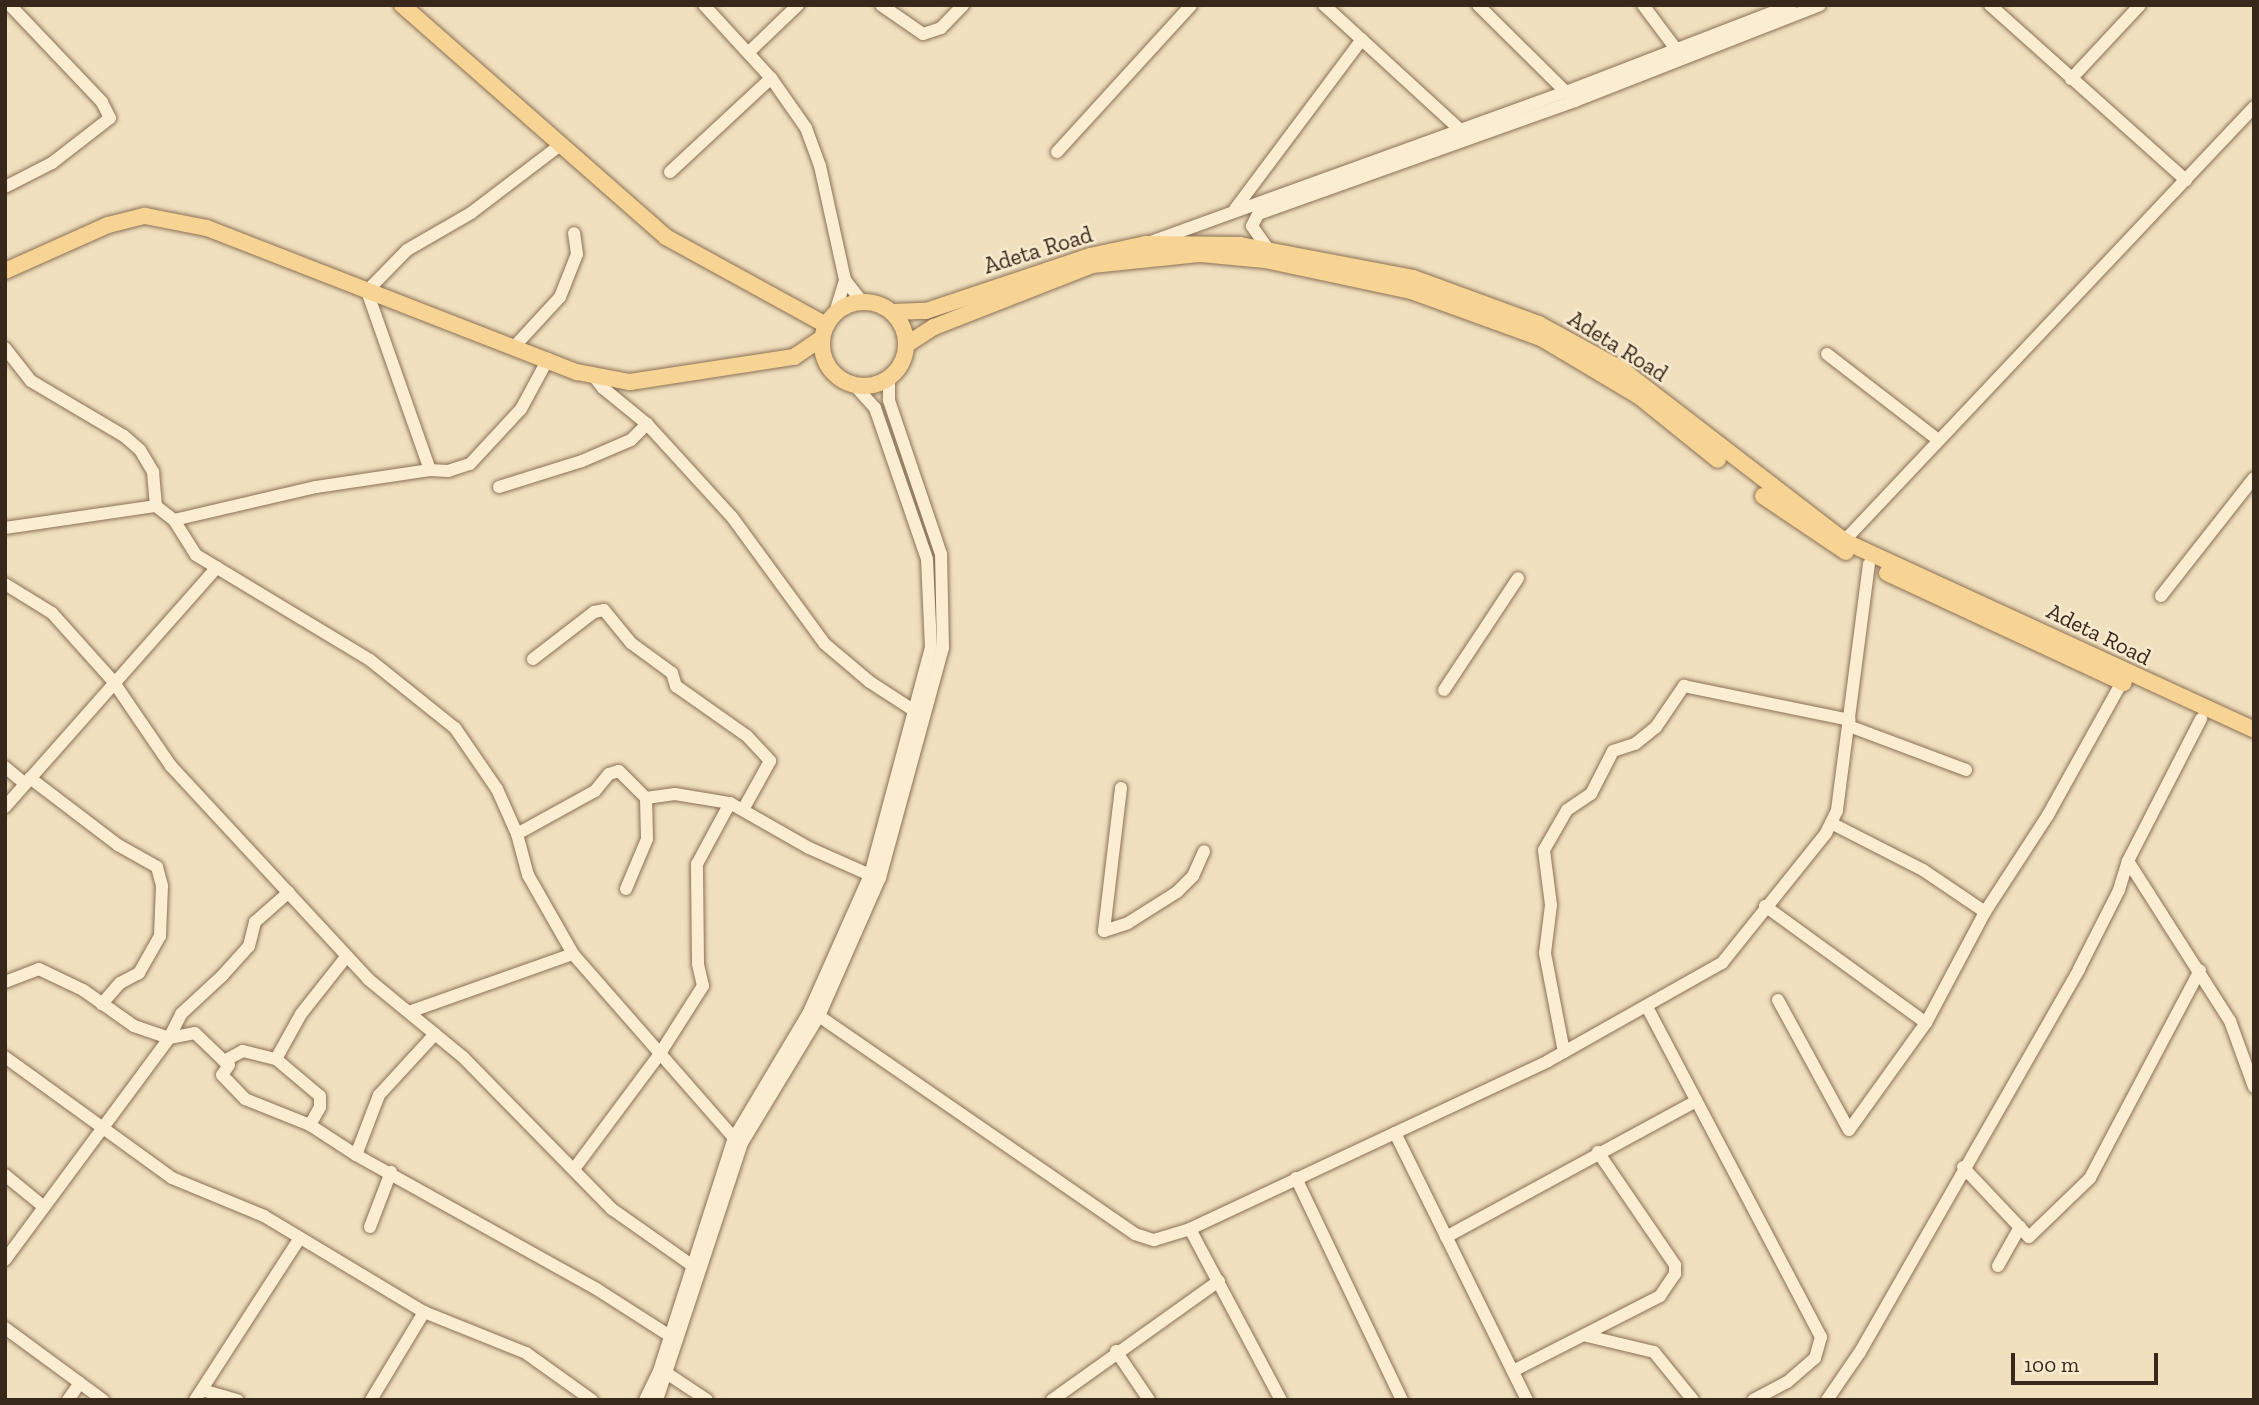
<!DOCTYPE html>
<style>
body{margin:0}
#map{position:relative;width:2259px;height:1405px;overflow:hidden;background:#f0e0be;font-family:"Zilla Slab",serif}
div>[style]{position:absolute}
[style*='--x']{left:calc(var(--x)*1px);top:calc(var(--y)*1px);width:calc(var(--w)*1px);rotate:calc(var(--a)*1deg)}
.roads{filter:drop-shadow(0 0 2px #8a7056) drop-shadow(0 0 2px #8a7056)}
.minor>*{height:12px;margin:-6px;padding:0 6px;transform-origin:6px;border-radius:6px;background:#fbedd2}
.major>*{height:16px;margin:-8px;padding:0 8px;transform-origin:8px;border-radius:8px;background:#f7d493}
.major>.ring{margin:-8px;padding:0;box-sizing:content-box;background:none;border:16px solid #f7d493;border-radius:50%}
span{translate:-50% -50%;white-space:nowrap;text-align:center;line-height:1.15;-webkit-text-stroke:5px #f7eace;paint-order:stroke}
.street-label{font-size:23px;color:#38281b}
.frame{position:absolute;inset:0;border:7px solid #38281b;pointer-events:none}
.scale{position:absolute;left:2011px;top:1353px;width:147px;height:32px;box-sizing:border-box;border:4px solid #38281b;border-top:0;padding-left:9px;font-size:21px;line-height:24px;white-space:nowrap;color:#38281b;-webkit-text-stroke:5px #f7eace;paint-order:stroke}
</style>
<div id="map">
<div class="roads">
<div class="minor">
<i style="--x:704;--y:5;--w:99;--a:47.5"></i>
<i style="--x:771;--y:78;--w:61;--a:55"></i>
<i style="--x:806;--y:128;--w:40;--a:69.8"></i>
<i style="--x:820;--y:166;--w:117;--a:77.6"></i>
<i style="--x:845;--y:280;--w:28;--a:52"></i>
<i style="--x:881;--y:5;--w:51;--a:34.6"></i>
<i style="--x:923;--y:34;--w:19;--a:-18"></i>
<i style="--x:941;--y:28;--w:32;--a:-46"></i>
<i style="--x:1324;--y:5;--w:182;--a:42.5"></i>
<i style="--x:1478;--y:5;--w:124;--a:44.7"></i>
<i style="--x:1643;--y:5;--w:55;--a:53.1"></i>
<i style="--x:1990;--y:5;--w:263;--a:41.8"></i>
<i style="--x:749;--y:52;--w:68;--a:-43.8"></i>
<i style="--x:2071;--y:79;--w:101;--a:-47"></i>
<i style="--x:1057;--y:152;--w:199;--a:-47.6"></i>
<i style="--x:670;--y:172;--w:138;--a:-42.9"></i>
<i style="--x:5;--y:187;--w:53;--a:-27.1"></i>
<i style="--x:52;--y:163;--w:73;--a:-37.8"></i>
<i style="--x:110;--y:118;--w:18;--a:-117"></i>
<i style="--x:102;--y:102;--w:134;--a:-133.5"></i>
<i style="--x:1235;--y:209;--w:212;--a:-53.2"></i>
<i style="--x:1151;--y:242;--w:441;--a:-19.9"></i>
<i style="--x:1566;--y:92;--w:241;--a:-21.1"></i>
<i style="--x:1268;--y:249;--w:28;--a:-125"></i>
<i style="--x:1252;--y:226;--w:13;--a:-63"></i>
<i style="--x:1258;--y:214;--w:337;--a:-19.6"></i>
<i style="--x:1575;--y:101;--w:263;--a:-21.4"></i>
<i style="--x:835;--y:313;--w:34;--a:-73"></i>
<i style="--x:5;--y:348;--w:42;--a:51.8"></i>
<i style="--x:31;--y:381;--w:108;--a:30.6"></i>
<i style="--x:124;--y:436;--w:21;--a:41"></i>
<i style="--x:140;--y:450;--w:26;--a:59"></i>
<i style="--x:153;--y:472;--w:34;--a:85"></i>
<i style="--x:156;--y:506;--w:23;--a:38"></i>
<i style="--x:174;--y:520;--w:146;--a:-13.1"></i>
<i style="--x:316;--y:487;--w:115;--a:-8.5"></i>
<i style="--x:430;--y:470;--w:18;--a:3"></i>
<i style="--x:448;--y:471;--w:23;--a:-18"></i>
<i style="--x:470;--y:464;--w:75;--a:-47.2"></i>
<i style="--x:521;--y:409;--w:57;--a:-61.6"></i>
<i style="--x:513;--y:348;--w:69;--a:-47.3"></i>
<i style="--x:560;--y:297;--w:46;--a:-68.4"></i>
<i style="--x:577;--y:254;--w:21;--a:-98"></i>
<i style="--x:1827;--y:354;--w:139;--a:37.7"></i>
<i style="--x:592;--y:374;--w:18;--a:52"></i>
<i style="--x:603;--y:388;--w:57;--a:39.3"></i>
<i style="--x:647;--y:424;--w:126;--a:47.6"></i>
<i style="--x:732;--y:517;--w:157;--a:53.8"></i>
<i style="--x:825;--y:644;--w:59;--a:40.2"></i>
<i style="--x:870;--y:682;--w:55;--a:33.1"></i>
<i style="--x:430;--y:470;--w:190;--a:-109.4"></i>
<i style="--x:367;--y:291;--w:57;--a:-45.7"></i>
<i style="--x:407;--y:250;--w:74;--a:-30"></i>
<i style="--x:471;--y:213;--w:111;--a:-37.3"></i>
<i style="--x:499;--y:487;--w:87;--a:-17.4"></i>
<i style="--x:582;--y:461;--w:53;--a:-23.2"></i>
<i style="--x:631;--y:440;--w:23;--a:-45"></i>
<i style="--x:174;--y:520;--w:41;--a:57.8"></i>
<i style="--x:196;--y:555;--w:203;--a:31.1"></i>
<i style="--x:370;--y:660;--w:109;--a:38.7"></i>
<i style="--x:455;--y:728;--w:74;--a:55.5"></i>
<i style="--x:497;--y:789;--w:49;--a:66"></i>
<i style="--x:517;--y:834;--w:42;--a:75"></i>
<i style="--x:528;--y:875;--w:91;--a:60.3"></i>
<i style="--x:573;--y:954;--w:244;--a:48.8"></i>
<i style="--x:5;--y:528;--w:153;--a:-8.3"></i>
<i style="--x:1844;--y:541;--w:597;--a:-46.63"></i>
<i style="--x:5;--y:584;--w:55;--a:31.7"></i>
<i style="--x:52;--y:613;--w:91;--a:48.1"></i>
<i style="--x:113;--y:681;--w:103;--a:55.7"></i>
<i style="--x:171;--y:766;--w:290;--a:47.2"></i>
<i style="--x:368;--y:979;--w:123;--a:39.4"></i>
<i style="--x:463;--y:1057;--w:213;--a:45.6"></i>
<i style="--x:612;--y:1209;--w:95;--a:35.2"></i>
<i style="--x:2161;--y:596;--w:150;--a:-51.8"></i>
<i style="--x:533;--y:659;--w:77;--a:-37.6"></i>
<i style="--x:594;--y:612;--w:10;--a:-11"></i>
<i style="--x:604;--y:610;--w:43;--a:50.7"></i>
<i style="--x:631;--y:643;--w:51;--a:36.2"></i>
<i style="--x:672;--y:673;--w:14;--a:73"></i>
<i style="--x:676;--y:686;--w:87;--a:35.2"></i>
<i style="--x:747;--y:736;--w:34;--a:47"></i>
<i style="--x:770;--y:761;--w:54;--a:119"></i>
<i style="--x:1444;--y:690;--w:134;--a:-56.5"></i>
<i style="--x:1849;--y:726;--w:125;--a:20.6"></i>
<i style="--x:5;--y:767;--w:26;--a:40"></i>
<i style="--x:30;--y:778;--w:111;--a:37.3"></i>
<i style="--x:118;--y:845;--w:45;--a:29.4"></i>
<i style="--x:157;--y:867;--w:20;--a:75"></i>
<i style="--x:162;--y:886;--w:50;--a:92.3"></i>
<i style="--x:160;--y:936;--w:43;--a:119.6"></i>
<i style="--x:139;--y:973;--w:21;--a:152"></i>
<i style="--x:120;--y:983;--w:28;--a:131"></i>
<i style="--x:1121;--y:788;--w:144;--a:96.8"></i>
<i style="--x:1104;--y:931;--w:25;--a:-18"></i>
<i style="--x:1128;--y:923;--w:58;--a:-32.3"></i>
<i style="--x:1177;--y:892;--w:23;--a:-45"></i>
<i style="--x:1193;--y:876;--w:27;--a:-66"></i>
<i style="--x:5;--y:807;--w:320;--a:-48.5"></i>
<i style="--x:1831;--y:823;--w:103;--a:27.1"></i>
<i style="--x:1923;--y:870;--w:75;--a:34.1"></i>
<i style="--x:517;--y:834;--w:89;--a:-28.9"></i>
<i style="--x:595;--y:791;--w:22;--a:-51"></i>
<i style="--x:609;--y:774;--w:10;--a:-17"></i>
<i style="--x:619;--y:771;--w:38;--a:45"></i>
<i style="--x:646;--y:798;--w:29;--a:-8"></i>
<i style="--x:675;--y:794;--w:56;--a:9.3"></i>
<i style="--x:730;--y:803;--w:91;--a:29.7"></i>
<i style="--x:809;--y:848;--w:67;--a:23.9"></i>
<i style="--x:2128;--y:861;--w:190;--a:57.5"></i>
<i style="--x:2230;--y:1021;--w:70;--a:70"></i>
<i style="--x:626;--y:889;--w:54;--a:-67.2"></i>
<i style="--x:647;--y:839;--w:41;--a:-91.4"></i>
<i style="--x:1765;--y:906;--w:199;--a:36"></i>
<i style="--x:5;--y:982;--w:36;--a:-21"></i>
<i style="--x:39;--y:969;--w:49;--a:25.5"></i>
<i style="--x:83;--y:990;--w:62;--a:35.2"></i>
<i style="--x:134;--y:1026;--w:37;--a:19"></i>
<i style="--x:169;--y:1038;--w:26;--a:-11"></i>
<i style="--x:195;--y:1033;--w:40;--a:44"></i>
<i style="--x:224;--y:1061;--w:21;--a:-28"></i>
<i style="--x:243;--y:1051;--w:34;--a:14"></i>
<i style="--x:276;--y:1059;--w:57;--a:40.1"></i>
<i style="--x:320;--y:1096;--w:11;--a:90"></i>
<i style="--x:320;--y:1107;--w:21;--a:119"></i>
<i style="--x:310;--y:1125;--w:55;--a:33.1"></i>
<i style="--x:356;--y:1155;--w:274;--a:29.1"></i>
<i style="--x:595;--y:1288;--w:89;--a:32.6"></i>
<i style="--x:1778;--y:1000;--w:148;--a:61.4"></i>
<i style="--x:1849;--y:1130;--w:132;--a:-54.3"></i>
<i style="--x:1926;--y:1023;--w:126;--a:-62"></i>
<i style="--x:1985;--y:912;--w:116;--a:-57"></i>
<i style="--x:2048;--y:815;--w:152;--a:-60.9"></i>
<i style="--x:1647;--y:1007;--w:373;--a:62.2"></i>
<i style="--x:1821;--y:1337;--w:22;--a:106"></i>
<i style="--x:1815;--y:1358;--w:37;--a:139"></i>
<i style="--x:1787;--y:1382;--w:38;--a:152"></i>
<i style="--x:409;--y:1012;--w:174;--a:-19.5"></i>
<i style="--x:819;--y:1016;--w:384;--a:34.6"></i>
<i style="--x:1135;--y:1234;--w:20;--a:18"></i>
<i style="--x:1154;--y:1240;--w:38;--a:-17"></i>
<i style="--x:1190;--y:1229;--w:395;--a:-25.1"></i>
<i style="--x:1548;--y:1061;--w:200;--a:-29.4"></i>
<i style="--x:1722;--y:963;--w:166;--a:-51.3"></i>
<i style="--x:1826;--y:833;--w:25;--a:-64"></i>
<i style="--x:1837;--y:810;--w:248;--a:-82.6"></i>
<i style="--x:1564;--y:1052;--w:101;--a:-100.9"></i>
<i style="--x:1545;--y:953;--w:48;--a:-82.9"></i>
<i style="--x:1551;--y:905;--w:55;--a:-97.3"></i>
<i style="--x:1544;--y:850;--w:46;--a:-60.1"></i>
<i style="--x:1567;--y:810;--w:29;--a:-34"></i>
<i style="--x:1591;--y:794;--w:48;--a:-62.9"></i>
<i style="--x:1613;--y:751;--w:23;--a:-18"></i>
<i style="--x:1635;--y:744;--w:27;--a:-39"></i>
<i style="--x:1656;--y:727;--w:50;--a:-55.7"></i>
<i style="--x:1684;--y:686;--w:169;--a:11.6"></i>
<i style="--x:5;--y:1057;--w:206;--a:35.9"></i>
<i style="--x:172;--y:1178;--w:100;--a:22.4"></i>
<i style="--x:264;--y:1216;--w:187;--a:31"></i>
<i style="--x:424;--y:1312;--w:110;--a:21.9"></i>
<i style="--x:526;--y:1353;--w:81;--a:35.5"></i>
<i style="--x:276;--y:1059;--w:51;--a:-60.9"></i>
<i style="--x:301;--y:1014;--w:73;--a:-51.7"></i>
<i style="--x:224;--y:1061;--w:6;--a:39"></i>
<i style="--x:229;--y:1065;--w:12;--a:125"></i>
<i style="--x:222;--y:1075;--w:33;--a:46"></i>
<i style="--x:245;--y:1099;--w:70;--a:21.8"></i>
<i style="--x:1395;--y:1133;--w:298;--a:63.7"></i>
<i style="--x:356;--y:1155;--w:64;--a:-69"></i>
<i style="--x:379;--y:1095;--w:83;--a:-47.4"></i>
<i style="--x:1963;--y:1167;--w:96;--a:46.7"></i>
<i style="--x:2029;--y:1237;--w:85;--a:-44"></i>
<i style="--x:2090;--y:1178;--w:235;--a:-62.1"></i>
<i style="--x:574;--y:1169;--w:142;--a:-53.3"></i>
<i style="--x:659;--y:1055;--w:82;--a:-57.5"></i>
<i style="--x:703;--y:986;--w:23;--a:-103"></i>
<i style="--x:698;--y:964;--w:100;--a:-90.6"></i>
<i style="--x:697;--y:864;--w:69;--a:-61.6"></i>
<i style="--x:5;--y:1175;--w:50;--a:39.4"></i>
<i style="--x:1296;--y:1178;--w:246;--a:64.5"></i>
<i style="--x:370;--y:1227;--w:59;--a:-69.1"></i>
<i style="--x:1190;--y:1229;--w:194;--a:62"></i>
<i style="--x:1446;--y:1237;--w:283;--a:-28.5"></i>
<i style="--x:5;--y:1260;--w:276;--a:-53.5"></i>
<i style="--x:169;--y:1038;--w:27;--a:-63"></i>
<i style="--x:181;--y:1014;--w:56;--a:-42.8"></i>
<i style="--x:222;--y:976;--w:40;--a:-48"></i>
<i style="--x:249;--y:946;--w:25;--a:-76"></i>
<i style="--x:255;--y:922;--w:45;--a:-41.4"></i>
<i style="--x:1998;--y:1266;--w:45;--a:-60.6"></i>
<i style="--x:5;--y:1328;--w:122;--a:36.3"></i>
<i style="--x:1587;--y:1336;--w:69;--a:13.4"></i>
<i style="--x:1654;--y:1352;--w:62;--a:50.9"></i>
<i style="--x:1116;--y:1351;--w:59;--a:56"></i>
<i style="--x:1513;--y:1371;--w:165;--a:-27"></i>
<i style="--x:1660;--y:1296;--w:27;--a:-56"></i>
<i style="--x:1675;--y:1274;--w:9;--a:-90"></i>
<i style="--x:1675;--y:1265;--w:137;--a:-124.3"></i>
<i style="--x:668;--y:1374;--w:47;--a:33.7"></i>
<i style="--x:202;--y:1390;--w:37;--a:16"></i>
<i style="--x:68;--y:1400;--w:21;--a:-55"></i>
<i style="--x:195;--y:1400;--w:193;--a:-57.1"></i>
<i style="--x:371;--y:1400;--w:103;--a:-58.9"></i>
<i style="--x:645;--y:1400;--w:32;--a:-64"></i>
<i style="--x:659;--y:1371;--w:245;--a:-72.2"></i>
<i style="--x:734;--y:1138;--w:147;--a:-59.2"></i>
<i style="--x:809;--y:1012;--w:150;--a:-66"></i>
<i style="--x:870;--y:875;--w:235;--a:-75"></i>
<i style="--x:931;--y:648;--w:89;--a:-92.6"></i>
<i style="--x:927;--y:559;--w:160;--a:-109"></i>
<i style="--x:875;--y:408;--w:31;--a:-132"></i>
<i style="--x:657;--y:1400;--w:271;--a:-71.7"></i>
<i style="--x:742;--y:1143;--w:149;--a:-58.8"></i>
<i style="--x:819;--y:1016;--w:151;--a:-66.2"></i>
<i style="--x:880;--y:878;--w:238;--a:-74.7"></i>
<i style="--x:943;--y:648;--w:94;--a:-91.2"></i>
<i style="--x:941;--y:554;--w:163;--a:-108.7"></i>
<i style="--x:889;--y:400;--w:21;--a:-90"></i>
<i style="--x:1052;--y:1400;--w:205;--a:-35.5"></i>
<i style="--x:1827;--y:1400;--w:58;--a:-55.5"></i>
<i style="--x:1860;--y:1352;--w:441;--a:-60.2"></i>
<i style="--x:2079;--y:969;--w:89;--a:-63.1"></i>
<i style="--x:2119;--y:890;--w:30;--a:-73"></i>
<i style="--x:2128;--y:861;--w:160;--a:-62.8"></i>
</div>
<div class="major">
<i style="--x:402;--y:5;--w:351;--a:41.3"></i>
<i style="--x:666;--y:237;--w:183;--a:28.8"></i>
<i style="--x:5;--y:271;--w:113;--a:-24.1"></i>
<i style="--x:108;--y:225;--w:38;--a:-14"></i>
<i style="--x:145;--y:216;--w:63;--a:11"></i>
<i style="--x:207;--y:228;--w:397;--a:21.3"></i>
<i style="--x:577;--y:372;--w:54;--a:10.7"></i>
<i style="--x:630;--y:382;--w:166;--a:-8.7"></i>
<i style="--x:794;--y:357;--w:34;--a:-34"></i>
<i class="ring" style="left:822px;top:302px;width:68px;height:68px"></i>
<i style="--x:892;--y:312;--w:34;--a:-2"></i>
<i style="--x:926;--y:311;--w:173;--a:-18.5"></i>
<i style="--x:1090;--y:256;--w:57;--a:-12.1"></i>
<i style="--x:1146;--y:244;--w:94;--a:0.6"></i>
<i style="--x:1240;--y:245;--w:176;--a:10.8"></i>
<i style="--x:1413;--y:278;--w:134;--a:20.1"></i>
<i style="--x:1539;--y:324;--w:94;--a:28.8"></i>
<i style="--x:1621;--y:369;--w:282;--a:37.6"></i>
<i style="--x:1844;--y:541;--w:451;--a:24.7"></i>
<i style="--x:906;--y:345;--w:33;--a:-33"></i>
<i style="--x:934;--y:327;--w:170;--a:-21.4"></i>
<i style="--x:1092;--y:265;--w:110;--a:-5.8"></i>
<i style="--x:1201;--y:254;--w:64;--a:5.4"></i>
<i style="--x:1265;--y:260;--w:149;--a:12"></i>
<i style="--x:1411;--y:291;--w:138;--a:19.9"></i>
<i style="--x:1541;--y:338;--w:115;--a:30.8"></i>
<i style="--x:1640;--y:397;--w:100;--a:38.9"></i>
<i style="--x:1763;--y:496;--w:100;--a:34"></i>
<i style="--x:1887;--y:573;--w:261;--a:24.9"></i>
</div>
</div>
<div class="street-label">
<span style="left:1038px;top:250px;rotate:-17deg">Adeta Road</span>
<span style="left:1618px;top:346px;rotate:32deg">Adeta Road</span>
<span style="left:2099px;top:634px;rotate:26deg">Adeta Road</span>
</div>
<div class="frame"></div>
<div class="scale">100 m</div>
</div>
